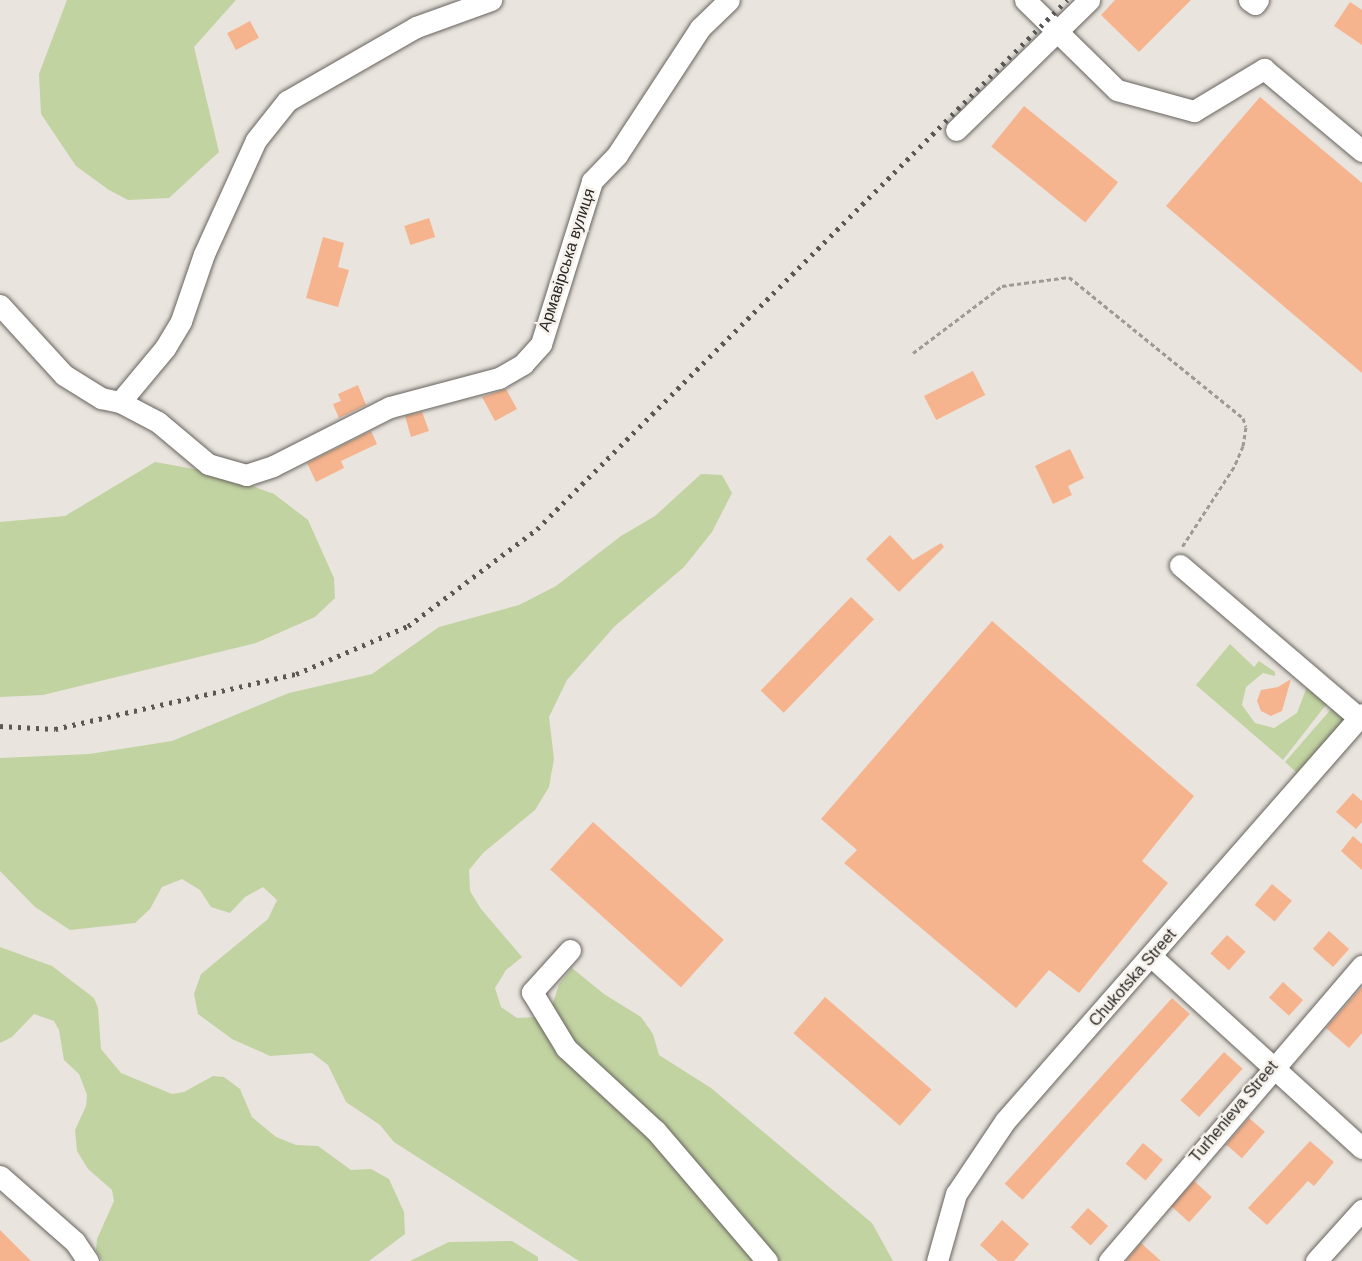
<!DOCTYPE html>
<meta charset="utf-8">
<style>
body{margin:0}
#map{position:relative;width:1362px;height:1261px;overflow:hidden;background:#e9e4de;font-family:Arial,sans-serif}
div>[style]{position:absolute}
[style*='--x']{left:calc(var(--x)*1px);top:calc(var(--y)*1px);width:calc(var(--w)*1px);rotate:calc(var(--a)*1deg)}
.green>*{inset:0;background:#c2d3a2}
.building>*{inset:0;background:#f6b48e;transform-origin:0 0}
.path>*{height:3px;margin-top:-1.5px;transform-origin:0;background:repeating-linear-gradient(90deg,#9e9a96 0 4.5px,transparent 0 7.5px)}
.roads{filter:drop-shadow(0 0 2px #68635e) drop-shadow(0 0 2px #68635e)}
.minor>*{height:21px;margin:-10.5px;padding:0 10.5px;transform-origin:10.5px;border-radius:10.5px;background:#fff}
.rail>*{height:4.5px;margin-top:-2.25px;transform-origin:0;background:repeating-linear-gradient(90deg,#5b5855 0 3px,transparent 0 9px)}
span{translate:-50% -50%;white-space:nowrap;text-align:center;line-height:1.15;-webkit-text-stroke:5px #f6f1eb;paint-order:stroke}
.street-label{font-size:16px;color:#292725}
</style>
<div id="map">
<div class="green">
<i style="clip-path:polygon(67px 0,236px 0,194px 47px,219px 152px,169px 198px,128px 200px,109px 190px,76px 166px,41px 114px,39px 74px)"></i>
<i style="clip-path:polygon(155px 462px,216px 473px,274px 494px,308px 520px,334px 578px,335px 598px,315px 617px,256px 643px,43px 695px,0 697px,0 522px,65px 516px)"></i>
<i style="clip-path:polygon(701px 474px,722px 475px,732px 493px,712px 532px,684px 567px,615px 626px,567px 680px,549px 717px,554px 759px,549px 787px,535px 810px,483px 853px,469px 870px,470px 891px,481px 909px,522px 957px,506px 970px,495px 988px,501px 1007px,517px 1018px,537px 1017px,553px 1003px,559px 984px,572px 968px,604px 994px,641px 1017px,653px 1034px,659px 1055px,711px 1088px,872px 1223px,893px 1261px,579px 1261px,394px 1142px,380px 1125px,346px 1102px,328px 1065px,312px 1053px,270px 1056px,232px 1039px,198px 1014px,194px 994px,201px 974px,268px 919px,277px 900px,263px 887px,245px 897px,230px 913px,211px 907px,200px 890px,182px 879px,162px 887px,150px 909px,135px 923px,70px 930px,35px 907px,0 871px,0 758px,89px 754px,172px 741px,289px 693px,372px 674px,439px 627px,519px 605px,556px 586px,621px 536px,655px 516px)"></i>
<i style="clip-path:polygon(1230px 644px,1254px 667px,1259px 661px,1275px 672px,1275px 676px,1263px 673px,1246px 687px,1242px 705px,1255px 723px,1274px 728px,1297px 713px,1308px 684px,1331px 704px,1325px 706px,1283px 760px,1196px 685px)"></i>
<i style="clip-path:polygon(1332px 708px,1348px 721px,1283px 793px,1296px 772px,1285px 762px)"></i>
<i style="clip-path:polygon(0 947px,52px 966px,94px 998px,98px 1008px,101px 1049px,121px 1073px,172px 1094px,184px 1092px,213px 1076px,224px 1077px,240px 1089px,252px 1117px,276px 1137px,296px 1145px,318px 1146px,351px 1170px,371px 1169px,389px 1179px,404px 1212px,405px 1234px,369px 1261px,102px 1261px,96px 1250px,97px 1239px,114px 1201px,112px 1190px,88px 1169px,77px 1151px,75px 1130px,86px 1106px,87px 1095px,79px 1074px,64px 1060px,59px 1030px,54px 1021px,34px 1014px,12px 1037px,0 1043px)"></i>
<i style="clip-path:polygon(512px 1241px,538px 1257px,538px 1261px,410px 1261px,449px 1242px)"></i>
</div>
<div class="building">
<i style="clip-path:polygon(1115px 0,1191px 0,1139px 52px,1101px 15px)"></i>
<i style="clip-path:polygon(1350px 2px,1362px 10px,1362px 45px,1334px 26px)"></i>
<i style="left:250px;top:21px;width:19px;height:26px;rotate:62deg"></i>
<i style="clip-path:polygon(1260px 97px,1362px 183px,1362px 373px,1166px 206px)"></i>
<i style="left:1024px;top:106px;width:121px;height:52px;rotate:39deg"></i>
<i style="left:429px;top:218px;width:20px;height:26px;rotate:72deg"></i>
<i style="clip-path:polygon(323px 237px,344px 243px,338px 267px,349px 270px,338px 307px,306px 298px)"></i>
<i style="left:973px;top:371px;width:27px;height:55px;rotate:63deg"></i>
<i style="clip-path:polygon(358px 385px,366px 405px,339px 418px,333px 404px,341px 401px,338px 394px)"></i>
<i style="clip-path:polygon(506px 389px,517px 409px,495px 421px,482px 397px)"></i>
<i style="clip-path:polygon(422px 412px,429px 431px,411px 437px,405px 416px)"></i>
<i style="clip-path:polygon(371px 431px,377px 444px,341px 461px,344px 468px,316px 482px,307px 463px)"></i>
<i style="clip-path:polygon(1070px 449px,1084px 478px,1068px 486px,1072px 495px,1053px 504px,1035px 466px)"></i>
<i style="clip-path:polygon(890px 535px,913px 560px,941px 543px,944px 547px,899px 592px,866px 559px)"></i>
<i style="left:851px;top:597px;width:32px;height:130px;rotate:44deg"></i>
<i style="clip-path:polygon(992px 621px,1194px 796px,1142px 861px,1168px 883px,1079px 993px,1049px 970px,1016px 1008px,844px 863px,857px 850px,821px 819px)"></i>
<i style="clip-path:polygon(1291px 679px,1282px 711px,1271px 716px,1261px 711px,1257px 701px,1261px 690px,1278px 687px)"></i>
<i style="clip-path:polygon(1353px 793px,1362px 801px,1362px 822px,1356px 829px,1336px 812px)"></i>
<i style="left:593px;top:822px;width:176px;height:64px;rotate:42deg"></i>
<i style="clip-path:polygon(1353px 836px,1362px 844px,1362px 870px,1341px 851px)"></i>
<i style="left:1272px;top:884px;width:26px;height:27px;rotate:40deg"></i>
<i style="left:1329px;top:931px;width:27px;height:24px;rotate:42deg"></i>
<i style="left:1227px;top:935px;width:25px;height:25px;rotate:42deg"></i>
<i style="left:1283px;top:982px;width:27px;height:21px;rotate:42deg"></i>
<i style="clip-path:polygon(1362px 987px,1362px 1033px,1349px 1048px,1326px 1028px)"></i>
<i style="left:825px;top:997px;width:141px;height:48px;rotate:41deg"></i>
<i style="left:1172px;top:998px;width:24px;height:250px;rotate:42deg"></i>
<i style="left:1224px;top:1052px;width:25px;height:65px;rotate:42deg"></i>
<i style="left:1249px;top:1118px;width:21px;height:35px;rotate:41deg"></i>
<i style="clip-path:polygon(1310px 1141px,1334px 1162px,1314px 1186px,1308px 1181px,1267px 1225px,1248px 1208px)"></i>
<i style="left:1143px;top:1143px;width:26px;height:27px;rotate:40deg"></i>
<i style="left:1194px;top:1181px;width:24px;height:34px;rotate:42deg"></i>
<i style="left:1088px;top:1208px;width:27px;height:26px;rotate:42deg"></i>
<i style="clip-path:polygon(1002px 1220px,1029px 1244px,1014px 1261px,998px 1261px,980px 1245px)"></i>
<i style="clip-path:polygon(0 1230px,31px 1261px,0 1261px)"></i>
<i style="clip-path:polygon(1141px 1243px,1161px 1261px,1126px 1261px)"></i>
</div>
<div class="path">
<i style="--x:913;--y:353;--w:111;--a:-37"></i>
<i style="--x:1002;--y:286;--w:68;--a:-7.7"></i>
<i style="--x:1069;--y:277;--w:224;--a:39"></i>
<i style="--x:1243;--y:418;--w:9;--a:72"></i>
<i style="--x:1246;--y:427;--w:19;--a:99"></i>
<i style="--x:1243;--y:446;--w:23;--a:113"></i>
<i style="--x:1234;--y:467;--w:95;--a:123"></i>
</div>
<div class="roads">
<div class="minor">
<i style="--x:1025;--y:0;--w:129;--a:44.4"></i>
<i style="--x:1117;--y:90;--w:80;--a:15.3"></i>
<i style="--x:1194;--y:111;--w:82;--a:-31"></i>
<i style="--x:1264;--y:69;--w:128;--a:39.9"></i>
<i style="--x:1249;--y:0;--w:7;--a:34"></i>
<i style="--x:1255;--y:4;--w:5;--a:-53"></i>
<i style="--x:956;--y:130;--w:186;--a:-44.3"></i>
<i style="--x:0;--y:305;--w:95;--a:47.6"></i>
<i style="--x:64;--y:375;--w:44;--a:31.9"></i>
<i style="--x:101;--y:398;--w:19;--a:12"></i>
<i style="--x:120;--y:402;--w:70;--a:-50.2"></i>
<i style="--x:165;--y:348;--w:31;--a:-59"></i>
<i style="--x:181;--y:321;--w:71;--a:-71.1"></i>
<i style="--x:204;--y:254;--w:125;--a:-65.5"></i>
<i style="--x:256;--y:140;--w:50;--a:-51.5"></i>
<i style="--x:287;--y:101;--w:149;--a:-29.8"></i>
<i style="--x:416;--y:27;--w:80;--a:-19.8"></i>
<i style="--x:120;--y:402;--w:43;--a:27.8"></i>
<i style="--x:158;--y:422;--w:65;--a:40"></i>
<i style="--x:208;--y:464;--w:40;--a:16"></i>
<i style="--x:246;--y:475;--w:28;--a:-18"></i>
<i style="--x:273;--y:466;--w:131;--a:-26.8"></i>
<i style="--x:390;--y:407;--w:113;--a:-14.9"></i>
<i style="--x:499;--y:378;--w:28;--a:-30"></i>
<i style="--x:523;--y:364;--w:27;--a:-48"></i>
<i style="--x:541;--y:344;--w:171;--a:-72.6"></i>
<i style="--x:592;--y:181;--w:36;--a:-46"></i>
<i style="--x:617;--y:155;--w:152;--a:-56.8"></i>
<i style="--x:700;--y:28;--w:40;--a:-44"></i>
<i style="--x:1180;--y:565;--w:235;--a:40.5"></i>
<i style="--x:570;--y:950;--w:57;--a:132.1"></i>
<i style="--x:532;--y:992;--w:66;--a:58.7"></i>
<i style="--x:566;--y:1048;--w:122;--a:42.7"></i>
<i style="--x:656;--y:1131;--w:171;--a:49.5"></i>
<i style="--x:1152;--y:957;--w:284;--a:42.3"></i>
<i style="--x:0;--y:1176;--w:100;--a:41.3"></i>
<i style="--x:75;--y:1242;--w:23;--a:56"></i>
<i style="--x:937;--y:1261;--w:70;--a:-74.2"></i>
<i style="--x:956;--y:1194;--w:88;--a:-56.1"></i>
<i style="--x:1005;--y:1121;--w:541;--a:-48.74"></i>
<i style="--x:1109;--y:1261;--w:389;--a:-49.4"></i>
<i style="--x:1316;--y:1261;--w:69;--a:-48"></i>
</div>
</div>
<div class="rail">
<i style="--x:0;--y:726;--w:55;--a:3.1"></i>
<i style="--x:55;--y:729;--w:247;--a:-12.9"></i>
<i style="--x:296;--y:674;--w:122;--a:-23.2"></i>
<i style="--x:408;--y:626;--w:161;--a:-36.9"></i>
<i style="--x:537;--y:529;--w:749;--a:-44.95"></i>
</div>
<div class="street-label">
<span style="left:567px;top:260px;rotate:-72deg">Армавірська вулиця</span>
<span style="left:1133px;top:978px;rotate:-49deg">Chukotska Street</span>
<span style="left:1234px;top:1112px;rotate:-50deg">Turhenieva Street</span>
</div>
</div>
